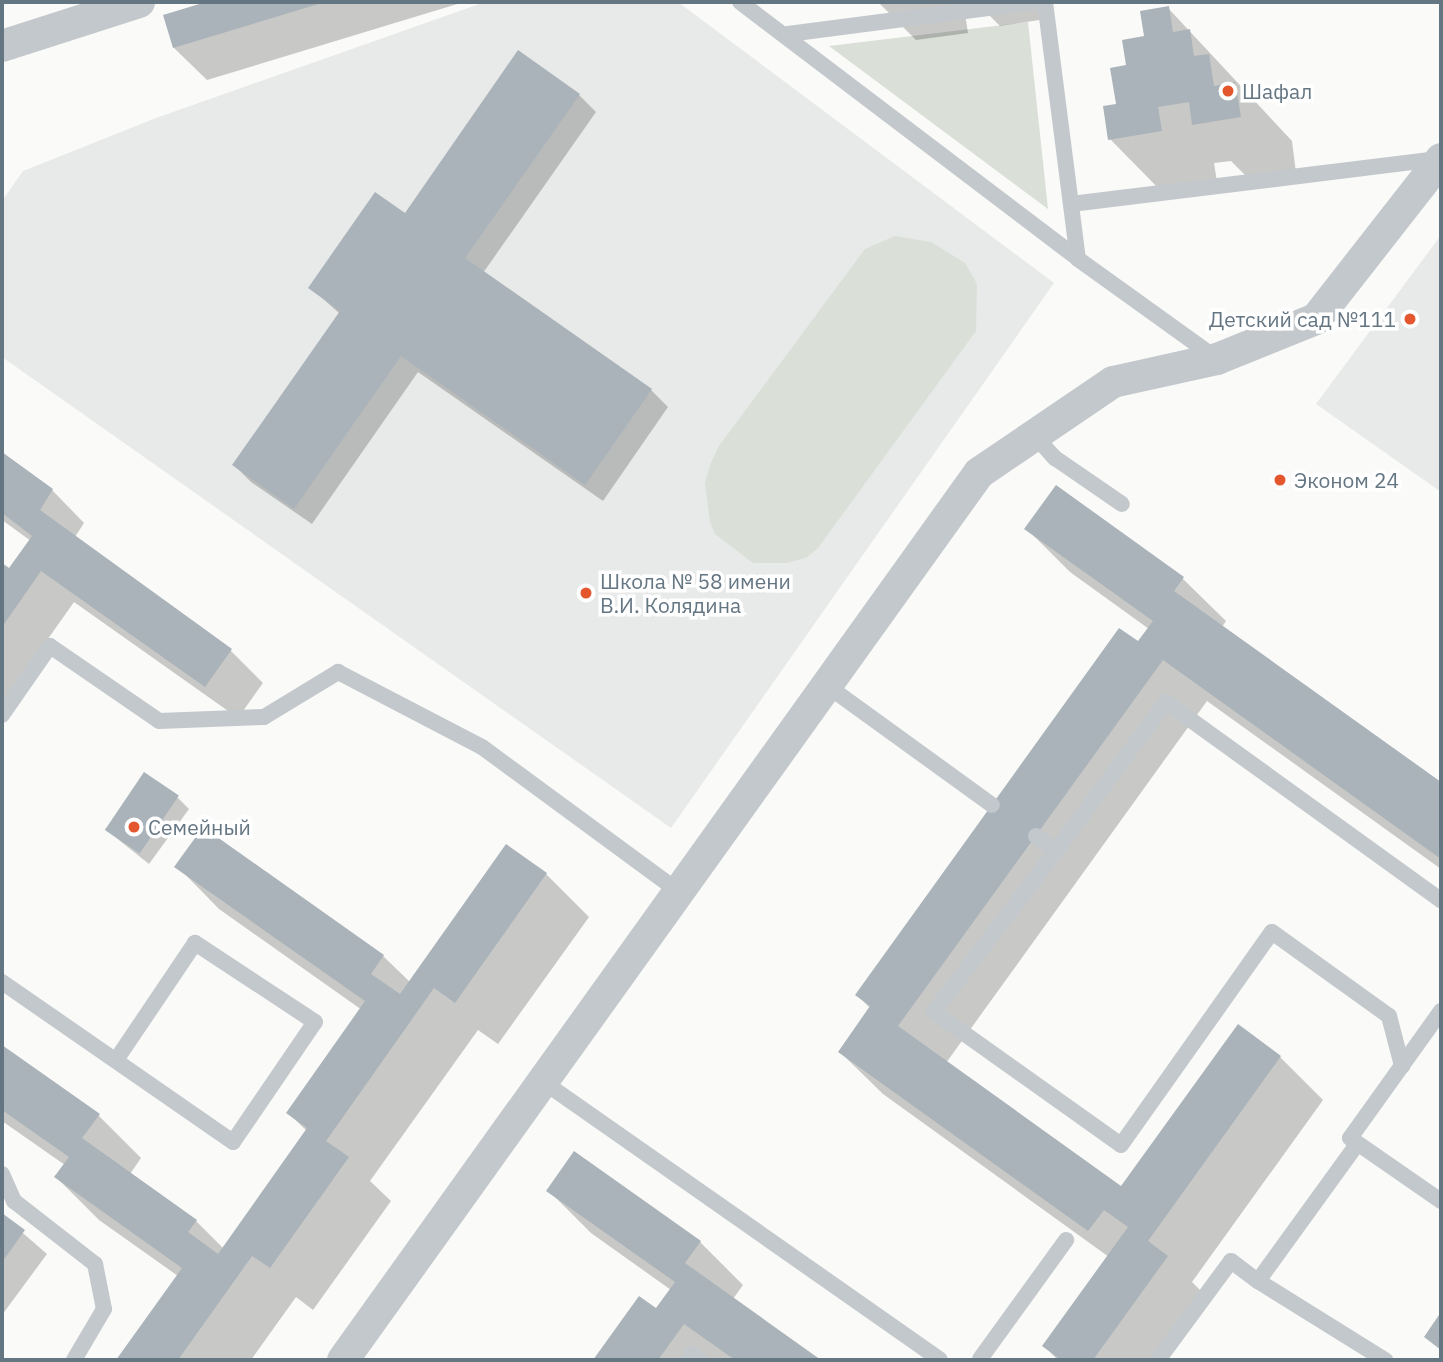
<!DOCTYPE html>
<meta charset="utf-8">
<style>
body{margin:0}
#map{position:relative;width:1443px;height:1362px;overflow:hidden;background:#fafaf8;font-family:"IBM Plex Sans",sans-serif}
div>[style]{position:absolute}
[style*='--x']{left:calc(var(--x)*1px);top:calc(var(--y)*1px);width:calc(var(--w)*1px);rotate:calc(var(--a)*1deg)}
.built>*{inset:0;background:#e8e9e9}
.green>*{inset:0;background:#dadfd7}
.shadow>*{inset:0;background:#0003}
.building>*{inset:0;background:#aab3b9;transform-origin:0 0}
.service>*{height:16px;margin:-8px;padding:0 8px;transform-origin:8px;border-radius:8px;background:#c3c8cc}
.minor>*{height:32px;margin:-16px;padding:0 16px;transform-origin:16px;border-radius:16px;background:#c3c8cc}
.dots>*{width:19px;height:19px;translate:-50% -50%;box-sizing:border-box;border:4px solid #fff;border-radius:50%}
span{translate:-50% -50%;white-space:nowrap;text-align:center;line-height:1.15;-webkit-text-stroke:7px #fff;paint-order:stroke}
.poi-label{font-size:21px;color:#657683}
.left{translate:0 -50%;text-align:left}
.right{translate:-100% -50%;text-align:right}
.frame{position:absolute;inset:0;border:4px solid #657683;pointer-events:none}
</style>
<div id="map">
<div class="built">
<i style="clip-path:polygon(485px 2px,678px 2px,1054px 283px,671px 828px,2px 357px,2px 201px,23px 171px,156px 118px)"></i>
<i style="clip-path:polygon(1441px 235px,1441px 492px,1316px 404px)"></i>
</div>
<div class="green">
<i style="clip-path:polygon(1028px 22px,1048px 209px,829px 46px)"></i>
<i style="clip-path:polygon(895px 236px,931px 242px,965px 263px,977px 284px,976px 331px,818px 548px,806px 558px,786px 563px,753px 563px,715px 534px,710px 522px,705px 483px,710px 465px,719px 446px,865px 249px)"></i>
</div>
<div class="shadow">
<i style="clip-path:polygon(212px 2px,464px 2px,207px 80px,174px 48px,165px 16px)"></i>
<i style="clip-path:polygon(878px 2px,1044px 2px,1046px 19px,1000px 26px,980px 6px,964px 8px,968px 33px,916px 40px)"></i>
<i style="clip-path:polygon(1168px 8px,1292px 141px,1296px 173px,1251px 181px,1231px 161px,1214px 163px,1218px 188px,1166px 196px,1110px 139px,1128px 67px)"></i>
<i style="clip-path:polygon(579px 95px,596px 112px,483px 273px,651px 390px,668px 407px,603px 501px,418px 372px,312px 524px,251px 482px,234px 465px,340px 314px,311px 288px,405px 215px)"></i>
<i style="clip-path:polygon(2px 454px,52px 490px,84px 523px,75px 537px,230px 650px,263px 683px,238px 718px,74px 602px,2px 704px,2px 566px,9px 571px,31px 541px,2px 520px)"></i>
<i style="clip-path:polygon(1056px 488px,1183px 579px,1226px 621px,1222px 627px,1441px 784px,1441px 869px,1207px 701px,946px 1063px,1121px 1188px,1238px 1027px,1280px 1057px,1323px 1100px,1192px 1282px,1210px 1300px,1166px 1360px,1058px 1360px,1044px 1346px,1109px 1257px,883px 1094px,840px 1052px,871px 1009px,857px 995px,1149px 629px,1070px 572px,1027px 529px)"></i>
<i style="clip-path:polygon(177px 797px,189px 809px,149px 864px,105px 829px)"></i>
<i style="clip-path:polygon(177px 866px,383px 956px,410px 982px,546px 874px,589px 917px,498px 1044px,478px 1030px,370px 1181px,391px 1201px,313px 1310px,296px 1297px,251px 1360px,118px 1360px,178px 1276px,99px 1220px,56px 1177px,65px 1165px,2px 1121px,2px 1047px,98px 1115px,141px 1158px,130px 1174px,196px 1221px,224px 1249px,307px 1131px,288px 1113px,362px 1010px,219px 909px)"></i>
<i style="clip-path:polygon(548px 1190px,700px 1242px,743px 1285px,733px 1299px,818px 1360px,595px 1360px,639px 1298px,657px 1310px,671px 1290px,591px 1233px)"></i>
<i style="clip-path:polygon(2px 1215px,47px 1254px,2px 1315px)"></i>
</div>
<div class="building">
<i style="clip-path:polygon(206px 2px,325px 2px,173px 48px,163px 15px)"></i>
<i style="clip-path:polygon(1169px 6px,1173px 32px,1190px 29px,1194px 56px,1209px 54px,1214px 86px,1235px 82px,1241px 117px,1192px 125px,1189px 102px,1158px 107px,1162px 131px,1108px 140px,1103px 106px,1116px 104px,1110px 68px,1126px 65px,1122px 40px,1144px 36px,1140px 11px)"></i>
<i style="clip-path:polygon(518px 50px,580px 94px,465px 258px,652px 389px,585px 485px,401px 356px,294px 509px,232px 465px,340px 311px,308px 288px,375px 192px,405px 213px)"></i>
<i style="clip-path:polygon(2px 452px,53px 489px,40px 510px,232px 649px,205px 687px,41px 571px,2px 627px,2px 563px,9px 568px,32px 536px,2px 513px)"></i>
<i style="clip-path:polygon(1056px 485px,1184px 577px,1174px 591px,1441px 782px,1441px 859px,1163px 660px,898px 1026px,1121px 1186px,1238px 1024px,1281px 1056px,1148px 1241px,1168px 1256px,1093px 1360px,1061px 1360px,1042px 1346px,1128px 1227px,1104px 1210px,1088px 1231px,838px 1052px,870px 1006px,855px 995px,1119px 628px,1138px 641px,1153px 621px,1024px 529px)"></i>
<i style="left:144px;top:772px;width:42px;height:70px;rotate:34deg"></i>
<i style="clip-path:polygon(203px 827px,384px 955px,371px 974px,400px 994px,506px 844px,547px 873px,455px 1003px,434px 988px,326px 1141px,349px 1157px,270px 1268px,252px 1256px,178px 1360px,116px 1360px,182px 1268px,54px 1177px,69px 1157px,2px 1110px,2px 1045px,100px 1114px,82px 1138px,197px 1220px,188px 1232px,218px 1254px,307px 1128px,286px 1113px,365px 1001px,174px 867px)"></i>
<i style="clip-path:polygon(574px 1151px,701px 1241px,685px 1263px,821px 1360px,735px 1360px,684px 1324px,658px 1360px,593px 1360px,639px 1296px,656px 1308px,675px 1282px,546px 1191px)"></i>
<i style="clip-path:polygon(2px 1213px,25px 1230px,2px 1262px)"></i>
<i style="clip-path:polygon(1441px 1312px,1441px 1350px,1424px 1337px)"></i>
</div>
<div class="service">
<i style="--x:740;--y:2;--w:425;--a:37.2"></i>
<i style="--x:1078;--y:259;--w:171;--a:35.7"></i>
<i style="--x:1045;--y:2;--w:259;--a:82.7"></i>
<i style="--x:788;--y:34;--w:247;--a:-7.4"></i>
<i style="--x:1071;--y:204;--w:372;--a:-7"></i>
<i style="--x:1035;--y:436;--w:30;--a:48"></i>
<i style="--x:1055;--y:458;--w:81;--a:34.5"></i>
<i style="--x:829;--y:687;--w:201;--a:35.9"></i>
<i style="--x:2;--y:715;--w:84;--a:-55.2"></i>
<i style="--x:50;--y:646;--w:132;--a:34.5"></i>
<i style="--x:159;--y:721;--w:105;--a:-2.2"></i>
<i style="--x:264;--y:717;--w:87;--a:-31.3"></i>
<i style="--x:338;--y:672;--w:162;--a:27.5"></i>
<i style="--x:482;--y:747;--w:247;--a:36.3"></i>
<i style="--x:1036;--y:836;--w:25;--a:37"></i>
<i style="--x:1056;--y:851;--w:185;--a:-53.6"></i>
<i style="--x:1166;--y:702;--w:339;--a:35.8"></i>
<i style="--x:1056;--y:851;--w:202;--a:127.2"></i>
<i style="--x:934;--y:1012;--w:229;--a:35.4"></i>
<i style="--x:1121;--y:1145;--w:261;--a:-54.7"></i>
<i style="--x:1272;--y:932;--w:144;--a:35.7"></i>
<i style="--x:1389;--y:1016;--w:52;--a:75.4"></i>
<i style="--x:2;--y:982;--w:281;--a:34.7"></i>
<i style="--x:233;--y:1142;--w:145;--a:-55.7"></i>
<i style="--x:315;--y:1022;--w:144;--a:-146.6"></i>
<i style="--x:195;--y:943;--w:141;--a:124"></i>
<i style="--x:1441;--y:1011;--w:156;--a:125.6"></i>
<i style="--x:1350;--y:1138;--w:111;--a:34.7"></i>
<i style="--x:545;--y:1083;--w:482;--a:35"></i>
<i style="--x:2;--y:1174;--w:30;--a:66"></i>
<i style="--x:14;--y:1201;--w:103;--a:37.9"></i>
<i style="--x:95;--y:1264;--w:46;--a:78.7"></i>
<i style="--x:104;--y:1309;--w:59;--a:120.5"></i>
<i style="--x:1258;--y:1281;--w:150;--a:31.9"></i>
<i style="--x:980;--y:1359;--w:147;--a:-54.1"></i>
<i style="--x:688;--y:1360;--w:7;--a:-56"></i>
<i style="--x:692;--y:1354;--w:10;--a:37"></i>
<i style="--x:1158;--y:1360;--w:123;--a:-53.6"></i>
<i style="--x:1231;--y:1261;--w:34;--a:37"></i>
<i style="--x:1258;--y:1281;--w:169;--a:-54.1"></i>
</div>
<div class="minor">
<i style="--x:2;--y:46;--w:144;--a:-17.8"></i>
<i style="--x:343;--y:1360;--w:1091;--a:-54.36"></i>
<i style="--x:979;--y:473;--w:162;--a:-34.2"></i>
<i style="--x:1113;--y:382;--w:107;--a:-12.5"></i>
<i style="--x:1217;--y:359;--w:107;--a:-22"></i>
<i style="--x:1316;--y:319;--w:203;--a:-52"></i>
</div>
<div class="dots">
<i style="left:1228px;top:91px;background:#e4572e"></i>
<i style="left:1410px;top:319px;background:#e4572e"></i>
<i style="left:1280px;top:480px;background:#e4572e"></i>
<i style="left:586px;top:593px;background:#e4572e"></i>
<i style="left:134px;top:827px;background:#e4572e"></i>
</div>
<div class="poi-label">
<span class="left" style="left:1242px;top:91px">Шафал</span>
<span class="right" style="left:1396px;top:319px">Детский сад №111</span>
<span class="left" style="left:1294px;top:480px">Эконом 24</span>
<span class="left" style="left:600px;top:593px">Школа № 58 имени<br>В.И. Колядина</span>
<span class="left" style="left:148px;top:827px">Семейный</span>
</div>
<div class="frame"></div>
</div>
